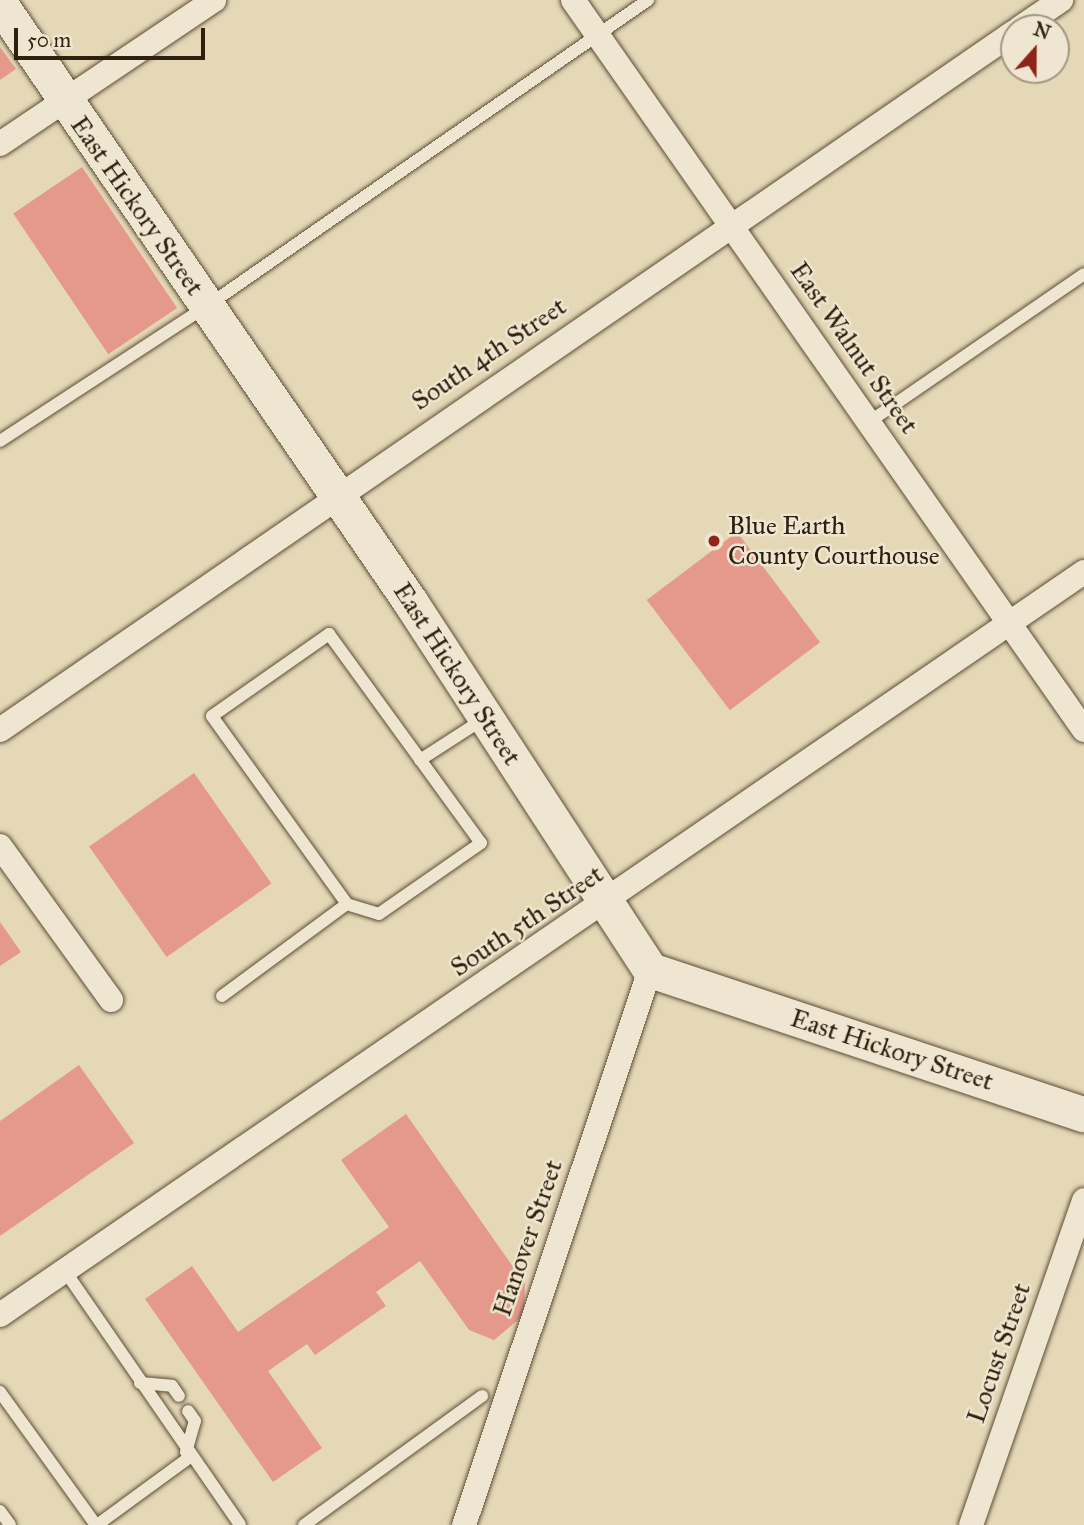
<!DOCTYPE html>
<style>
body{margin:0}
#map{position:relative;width:1084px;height:1525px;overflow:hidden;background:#e5d8b6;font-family:"IM FELL Great Primer",serif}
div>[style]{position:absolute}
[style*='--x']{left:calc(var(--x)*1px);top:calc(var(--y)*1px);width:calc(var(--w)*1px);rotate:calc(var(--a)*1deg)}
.building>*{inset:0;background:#e5998b;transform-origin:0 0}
.roads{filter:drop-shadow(0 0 2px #5c4e38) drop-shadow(0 0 2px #5c4e38)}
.lane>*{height:12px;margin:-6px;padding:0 6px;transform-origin:6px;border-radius:6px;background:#eee6d0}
.street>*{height:24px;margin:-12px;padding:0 12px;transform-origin:12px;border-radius:12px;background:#eee6d0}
.secondary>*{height:35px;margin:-17.5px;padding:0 17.5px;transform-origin:17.5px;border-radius:17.5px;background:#eee6d0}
.dots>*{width:19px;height:19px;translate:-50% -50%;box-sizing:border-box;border:4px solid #eee6d0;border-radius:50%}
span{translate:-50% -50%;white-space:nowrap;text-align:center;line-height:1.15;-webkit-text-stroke:5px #eee6d0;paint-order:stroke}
.street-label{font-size:26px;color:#2f200e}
.poi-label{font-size:26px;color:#2f200e}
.left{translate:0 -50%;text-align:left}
.north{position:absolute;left:1000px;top:14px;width:70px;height:70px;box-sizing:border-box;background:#eee6d0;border:2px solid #a29782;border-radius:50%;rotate:21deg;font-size:19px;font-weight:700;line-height:28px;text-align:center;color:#2f200e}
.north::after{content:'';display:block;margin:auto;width:24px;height:32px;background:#8f2418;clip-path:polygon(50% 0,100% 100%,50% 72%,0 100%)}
.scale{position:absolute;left:14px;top:28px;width:191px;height:32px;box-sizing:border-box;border:4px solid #2f200e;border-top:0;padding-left:9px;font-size:21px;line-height:24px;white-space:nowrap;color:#2f200e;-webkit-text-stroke:5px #eee6d0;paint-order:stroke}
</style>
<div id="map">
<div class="building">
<i style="clip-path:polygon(0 47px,16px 69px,0 80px)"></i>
<i style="left:82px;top:167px;width:170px;height:83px;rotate:56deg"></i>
<i style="left:737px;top:532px;width:138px;height:113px;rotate:53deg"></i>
<i style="left:194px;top:773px;width:135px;height:128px;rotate:55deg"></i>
<i style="clip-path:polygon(0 922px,21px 952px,0 966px)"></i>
<i style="clip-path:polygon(79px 1065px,134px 1143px,0 1236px,0 1121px)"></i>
<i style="clip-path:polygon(406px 1114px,525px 1284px,524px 1315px,494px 1340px,469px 1330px,420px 1261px,376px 1292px,386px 1306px,315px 1355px,307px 1344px,268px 1371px,322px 1448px,273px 1482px,145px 1299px,192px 1266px,238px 1332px,389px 1227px,341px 1160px)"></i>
</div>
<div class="roads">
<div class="lane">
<i style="--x:869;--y:422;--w:261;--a:-34.5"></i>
<i style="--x:0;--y:441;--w:247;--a:-33.1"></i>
<i style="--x:207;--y:306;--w:537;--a:-34.76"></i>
<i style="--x:329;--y:634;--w:258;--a:54"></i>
<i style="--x:481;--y:843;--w:124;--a:145.2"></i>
<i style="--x:379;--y:914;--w:34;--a:-163"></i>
<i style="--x:347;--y:904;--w:231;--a:-125.7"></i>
<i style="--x:212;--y:716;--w:143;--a:-35"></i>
<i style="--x:420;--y:760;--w:77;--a:-32.9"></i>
<i style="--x:222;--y:996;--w:155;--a:-36.4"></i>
<i style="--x:65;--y:1271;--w:308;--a:55.4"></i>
<i style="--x:140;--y:1383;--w:32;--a:5"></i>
<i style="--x:172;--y:1386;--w:12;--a:55"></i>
<i style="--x:0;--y:1392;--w:164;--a:54.2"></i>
<i style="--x:186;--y:1452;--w:32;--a:-74"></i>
<i style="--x:195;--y:1421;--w:12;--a:-125"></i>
<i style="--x:0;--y:1511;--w:17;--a:54"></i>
<i style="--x:97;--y:1525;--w:115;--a:-36.2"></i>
<i style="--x:304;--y:1525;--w:220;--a:-35.9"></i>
</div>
<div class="street">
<i style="--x:573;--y:0;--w:891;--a:55.01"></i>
<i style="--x:1020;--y:28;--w:50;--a:-34.3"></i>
<i style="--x:0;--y:144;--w:258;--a:-33.9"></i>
<i style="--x:0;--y:730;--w:1231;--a:-34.54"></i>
<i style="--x:0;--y:846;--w:190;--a:54.2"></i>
<i style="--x:0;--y:1315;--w:1314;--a:-34.43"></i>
<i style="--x:464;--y:1525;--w:585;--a:-71.47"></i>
<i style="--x:971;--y:1525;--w:344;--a:-70.8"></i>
</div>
<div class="secondary">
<i style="--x:0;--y:4;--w:726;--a:55.54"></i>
<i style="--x:411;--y:603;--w:438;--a:56.9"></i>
<i style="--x:650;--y:970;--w:457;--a:18.4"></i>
</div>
</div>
<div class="dots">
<i style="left:714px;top:541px;background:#8f2418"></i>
</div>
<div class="street-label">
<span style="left:137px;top:206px;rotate:55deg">East Hickory Street</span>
<span style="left:854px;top:348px;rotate:55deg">East Walnut Street</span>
<span style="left:489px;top:354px;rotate:-34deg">South 4th Street</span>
<span style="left:457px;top:674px;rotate:57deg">East Hickory Street</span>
<span style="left:527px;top:921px;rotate:-34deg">South 5th Street</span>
<span style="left:892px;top:1050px;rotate:18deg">East Hickory Street</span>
<span style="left:528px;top:1238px;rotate:-71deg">Hanover Street</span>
<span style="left:999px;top:1353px;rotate:-71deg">Locust Street</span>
</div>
<div class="poi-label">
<span class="left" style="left:728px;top:541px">Blue Earth<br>County Courthouse</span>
</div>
<div class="north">N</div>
<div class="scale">50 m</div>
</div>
